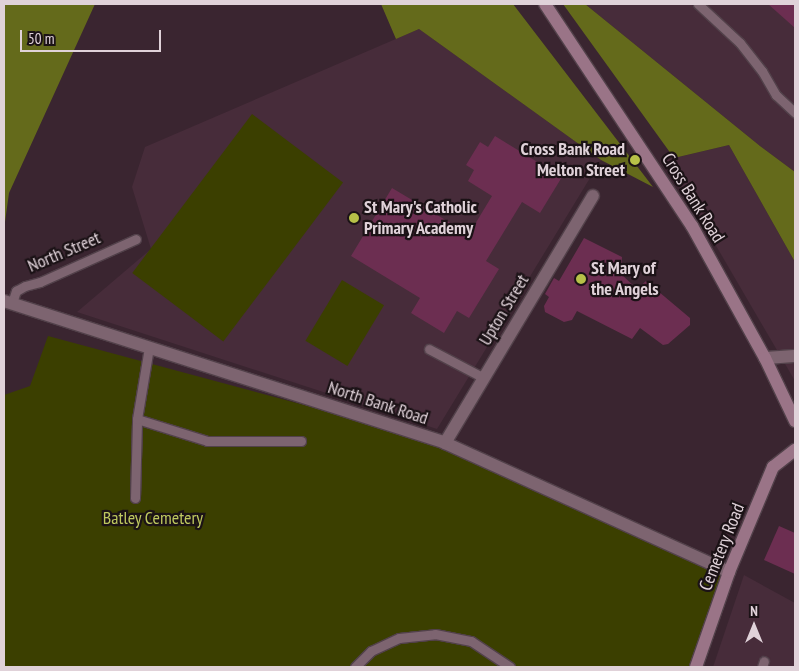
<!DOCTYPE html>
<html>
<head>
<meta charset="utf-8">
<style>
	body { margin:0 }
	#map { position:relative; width:799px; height:671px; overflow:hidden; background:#3a2530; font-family:"PT Sans Narrow",sans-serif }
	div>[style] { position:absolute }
	.built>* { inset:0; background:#472c3a }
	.green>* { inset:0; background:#3b3f00; transform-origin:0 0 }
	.forest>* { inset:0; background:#646a1b }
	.building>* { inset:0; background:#6c2e51 }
	.roads { filter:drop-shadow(1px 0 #52414a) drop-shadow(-1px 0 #52414a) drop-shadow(0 1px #52414a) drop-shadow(0 -1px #52414a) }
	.lane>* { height:9px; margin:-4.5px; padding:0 4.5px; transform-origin:4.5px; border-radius:4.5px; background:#7d6470 }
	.street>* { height:12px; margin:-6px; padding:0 6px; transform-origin:6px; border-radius:6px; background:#7d6470 }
	.secondary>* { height:12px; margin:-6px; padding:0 6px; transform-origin:6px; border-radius:6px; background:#9a7487 }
	.dots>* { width:14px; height:14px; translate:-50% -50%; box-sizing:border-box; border:2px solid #1b1216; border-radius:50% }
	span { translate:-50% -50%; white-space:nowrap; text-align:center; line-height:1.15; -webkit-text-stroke:4.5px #1b1216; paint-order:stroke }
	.poi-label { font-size:18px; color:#e0d2d9; font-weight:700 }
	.right { translate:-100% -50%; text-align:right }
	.left { translate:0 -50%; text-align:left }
	.street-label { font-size:18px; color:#e0d2d9 }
	.park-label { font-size:18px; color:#bec85f }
	.frame { position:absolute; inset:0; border:5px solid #e0d2d9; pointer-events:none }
	.north { position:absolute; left:729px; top:601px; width:50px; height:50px; -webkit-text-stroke:4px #1b1216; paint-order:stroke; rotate:0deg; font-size:14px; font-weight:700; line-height:20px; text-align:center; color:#e0d2d9 }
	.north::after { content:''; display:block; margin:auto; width:18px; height:22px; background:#e0d2d9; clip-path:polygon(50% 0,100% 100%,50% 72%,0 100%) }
	.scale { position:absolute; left:20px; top:30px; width:141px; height:22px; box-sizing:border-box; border:2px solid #e0d2d9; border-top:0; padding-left:6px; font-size:15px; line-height:18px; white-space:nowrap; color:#e0d2d9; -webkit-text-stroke:4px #1b1216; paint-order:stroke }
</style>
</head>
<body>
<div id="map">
	<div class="built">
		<div style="clip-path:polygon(585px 4px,795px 4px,795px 172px,760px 146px)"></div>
		<div style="clip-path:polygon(419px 29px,601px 160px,437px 429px,77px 312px,151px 249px,132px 187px,145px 147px)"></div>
		<div style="clip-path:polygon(729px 145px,795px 262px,795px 381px,666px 160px)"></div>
		<div style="clip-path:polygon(744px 575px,795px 603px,795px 667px,713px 667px)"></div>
	</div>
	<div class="green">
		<div style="left:252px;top:114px;width:114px;height:199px;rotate:37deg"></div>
		<div style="left:342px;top:280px;width:49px;height:71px;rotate:31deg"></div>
		<div style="clip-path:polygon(48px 336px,445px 443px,729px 572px,696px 667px,4px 667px,4px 395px,30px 386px)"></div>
	</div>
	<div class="forest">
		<div style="clip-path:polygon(4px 4px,95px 4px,9px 193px,5px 222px)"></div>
		<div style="clip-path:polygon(381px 4px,513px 4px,653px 187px,601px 160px,419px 29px,396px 39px)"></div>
		<div style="clip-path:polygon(563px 4px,585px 4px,760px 146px,795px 172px,795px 262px,729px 145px,674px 158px)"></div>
	</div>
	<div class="building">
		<div style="clip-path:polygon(768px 4px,795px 4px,795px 28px)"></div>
		<div style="clip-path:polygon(495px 136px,562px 177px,540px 213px,522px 202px,486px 261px,499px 269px,469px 318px,457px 311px,444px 333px,411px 313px,420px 298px,351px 256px,392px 188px,469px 234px,492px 196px,468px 181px,474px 170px,466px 165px,480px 142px,488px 147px)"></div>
		<div style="clip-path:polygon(584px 238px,622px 257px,621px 274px,637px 289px,646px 281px,690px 318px,690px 325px,668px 344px,663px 345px,640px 328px,632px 339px,577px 311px,572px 320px,564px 322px,545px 312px,544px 306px,549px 297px,545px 294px,554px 278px,559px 281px)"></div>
		<div style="clip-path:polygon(779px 526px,795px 533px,795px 574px,764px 560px)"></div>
	</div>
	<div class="roads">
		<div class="lane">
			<div style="left:698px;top:4px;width:57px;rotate:42.9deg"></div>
			<div style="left:740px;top:43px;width:36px;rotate:52deg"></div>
			<div style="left:762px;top:71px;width:28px;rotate:60deg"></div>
			<div style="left:776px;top:95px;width:26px;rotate:43deg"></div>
			<div style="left:12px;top:303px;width:13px;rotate:-72deg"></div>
			<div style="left:16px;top:291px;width:10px;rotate:-29deg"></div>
			<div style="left:25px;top:286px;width:16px;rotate:-15deg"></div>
			<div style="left:40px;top:282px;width:105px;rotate:-24.1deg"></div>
			<div style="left:429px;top:349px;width:62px;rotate:27.8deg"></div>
			<div style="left:137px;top:419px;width:73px;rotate:17.4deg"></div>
			<div style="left:207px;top:441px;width:94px"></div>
			<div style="left:135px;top:498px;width:79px;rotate:-88.5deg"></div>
			<div style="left:137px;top:419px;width:73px;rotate:-80.5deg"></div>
			<div style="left:355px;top:667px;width:23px;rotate:-45deg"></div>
			<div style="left:371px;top:651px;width:31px;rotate:-25deg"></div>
			<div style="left:399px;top:638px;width:36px;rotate:-6deg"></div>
			<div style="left:435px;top:634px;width:37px;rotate:11deg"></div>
			<div style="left:471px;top:641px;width:47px;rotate:33.7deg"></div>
			<div style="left:762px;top:667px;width:6px;rotate:-72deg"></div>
		</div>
		<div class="street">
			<div style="left:4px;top:301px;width:463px;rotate:17.8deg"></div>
			<div style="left:445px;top:443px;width:312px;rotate:24.4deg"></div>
			<div style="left:765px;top:358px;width:30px;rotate:-4deg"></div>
			<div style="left:445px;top:443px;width:288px;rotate:-59.1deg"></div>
		</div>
		<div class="secondary">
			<div style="left:545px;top:4px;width:266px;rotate:56.5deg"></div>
			<div style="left:692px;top:226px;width:151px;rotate:61.1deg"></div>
			<div style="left:765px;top:358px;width:70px;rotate:64.5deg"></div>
			<div style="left:696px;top:667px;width:101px;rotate:-70.8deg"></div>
			<div style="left:729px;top:572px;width:114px;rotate:-67.3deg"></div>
			<div style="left:773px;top:467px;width:28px;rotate:-38deg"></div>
		</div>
	</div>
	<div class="dots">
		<div style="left:635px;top:160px;background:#b7c148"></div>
		<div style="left:354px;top:218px;background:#b7c148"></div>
		<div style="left:581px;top:279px;background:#b7c148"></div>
	</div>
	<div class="poi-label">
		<span class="right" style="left:625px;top:160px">Cross Bank Road<br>Melton Street</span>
		<span class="left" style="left:364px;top:218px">St Mary's Catholic<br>Primary Academy</span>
		<span class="left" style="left:591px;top:279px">St Mary of<br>the Angels</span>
	</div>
	<div class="street-label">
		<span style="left:693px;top:198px;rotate:58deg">Cross Bank Road</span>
		<span style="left:64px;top:252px;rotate:-23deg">North Street</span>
		<span style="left:504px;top:310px;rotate:-59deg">Upton Street</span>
		<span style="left:378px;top:403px;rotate:18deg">North Bank Road</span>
		<span style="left:722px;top:547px;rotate:-68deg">Cemetery Road</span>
	</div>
	<div class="park-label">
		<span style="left:153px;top:518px">Batley Cemetery</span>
	</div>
	<div class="frame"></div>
	<div class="north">N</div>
	<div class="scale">50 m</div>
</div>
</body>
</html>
